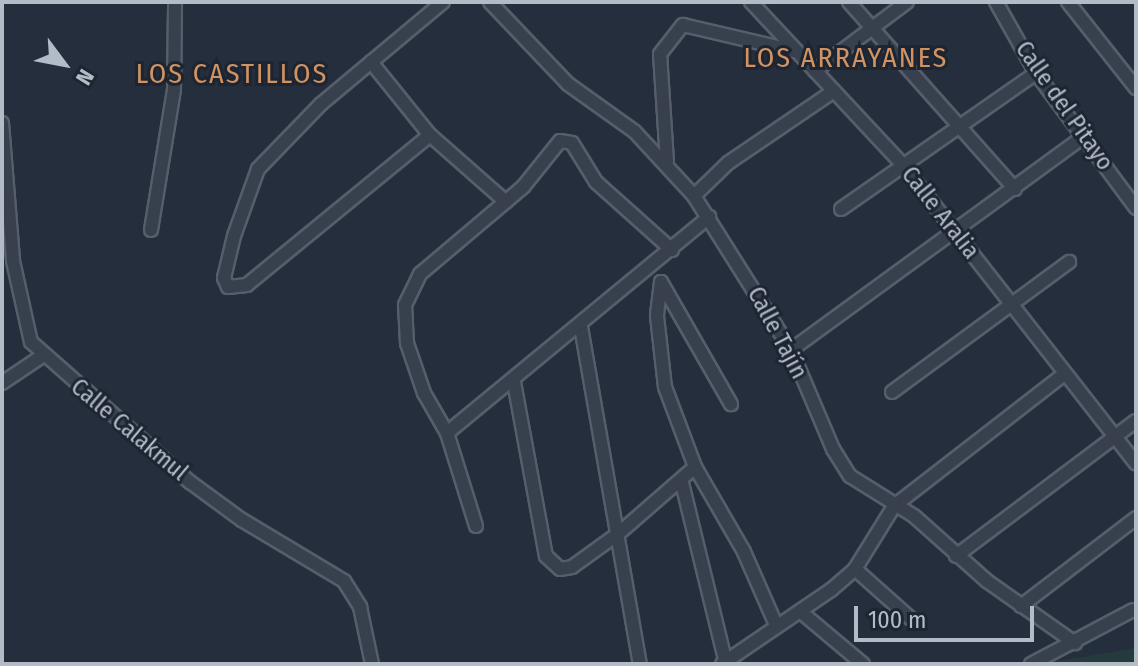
<!DOCTYPE html>
<html>
<head>
<meta charset="utf-8">
<style>
	body { margin:0 }
	#map { position:relative; width:1138px; height:666px; overflow:hidden; background:#242e3c; font-family:"Fira Sans Condensed",sans-serif }
	div>[style] { position:absolute }
	.green>* { inset:0; background:#253a3d }
	.roads { filter:drop-shadow(2px 0 #555e6a) drop-shadow(-2px 0 #555e6a) drop-shadow(0 2px #555e6a) drop-shadow(0 -2px #555e6a) }
	.street>* { height:12px; margin:-6px; padding:0 6px; transform-origin:6px; border-radius:6px; background:#37404c }
	span { translate:-50% -50%; white-space:nowrap; text-align:center; line-height:1.15; -webkit-text-stroke:6px #1c2531; paint-order:stroke }
	.street-label { font-size:24px; color:#b3bbc7 }
	.quarter-label { font-size:28px; color:#d29363; letter-spacing:2px }
	.frame { position:absolute; inset:0; border:4px solid #b3bbc7; pointer-events:none }
	.north { position:absolute; left:24px; top:24px; width:80px; height:80px; -webkit-text-stroke:6px #1c2531; paint-order:stroke; rotate:122deg; font-size:22px; font-weight:700; line-height:32px; text-align:center; color:#b3bbc7 }
	.north::after { content:''; display:block; margin:auto; width:28px; height:36px; background:#b3bbc7; clip-path:polygon(50% 0,100% 100%,50% 72%,0 100%) }
	.scale { position:absolute; left:854px; top:606px; width:180px; height:36px; box-sizing:border-box; border:4px solid #b3bbc7; border-top:0; padding-left:10px; font-size:24px; line-height:28px; white-space:nowrap; color:#b3bbc7; -webkit-text-stroke:6px #1c2531; paint-order:stroke }
</style>
</head>
<body>
<div id="map">
	<div class="green">
		<div style="clip-path:polygon(1136px 648px,1136px 664px,1039px 664px)"></div>
	</div>
	<div class="roads">
		<div class="street">
			<div style="left:490px;top:2px;width:113px;rotate:46.4deg"></div>
			<div style="left:568px;top:84px;width:82px;rotate:35.6deg"></div>
			<div style="left:635px;top:132px;width:87px;rotate:47.3deg"></div>
			<div style="left:694px;top:196px;width:182px;rotate:57.8deg"></div>
			<div style="left:791px;top:350px;width:108px;rotate:67deg"></div>
			<div style="left:833px;top:449px;width:32px;rotate:58deg"></div>
			<div style="left:850px;top:476px;width:75px;rotate:32deg"></div>
			<div style="left:914px;top:516px;width:98px;rotate:41.7deg"></div>
			<div style="left:987px;top:581px;width:108px;rotate:35.2deg"></div>
			<div style="left:751px;top:2px;width:221px;rotate:47deg"></div>
			<div style="left:902px;top:164px;width:380px;rotate:52deg"></div>
			<div style="left:849px;top:2px;width:250px;rotate:48.4deg"></div>
			<div style="left:996px;top:2px;width:81px;rotate:60.6deg"></div>
			<div style="left:1036px;top:73px;width:168px;rotate:53.5deg"></div>
			<div style="left:1068px;top:2px;width:110px;rotate:51.7deg"></div>
			<div style="left:371px;top:62px;width:94px;rotate:51.1deg"></div>
			<div style="left:430px;top:135px;width:101px;rotate:41.4deg"></div>
			<div style="left:815px;top:71px;width:115px;rotate:-36.9deg"></div>
			<div style="left:2px;top:123px;width:138px;rotate:85.4deg"></div>
			<div style="left:13px;top:261px;width:83px;rotate:77.5deg"></div>
			<div style="left:31px;top:342px;width:212px;rotate:41.4deg"></div>
			<div style="left:190px;top:482px;width:64px;rotate:36.2deg"></div>
			<div style="left:242px;top:520px;width:119px;rotate:30.9deg"></div>
			<div style="left:344px;top:581px;width:31px;rotate:58deg"></div>
			<div style="left:360px;top:607px;width:58px;rotate:78.1deg"></div>
			<div style="left:430px;top:135px;width:237px;rotate:140.7deg"></div>
			<div style="left:247px;top:285px;width:19px;rotate:174deg"></div>
			<div style="left:228px;top:287px;width:10px;rotate:-114deg"></div>
			<div style="left:224px;top:278px;width:43px;rotate:-76.6deg"></div>
			<div style="left:234px;top:236px;width:71px;rotate:-70.3deg"></div>
			<div style="left:258px;top:169px;width:91px;rotate:-45.9deg"></div>
			<div style="left:321px;top:104px;width:159px;rotate:-39.9deg"></div>
			<div style="left:667px;top:162px;width:108px;rotate:-93.7deg"></div>
			<div style="left:660px;top:54px;width:37px;rotate:-52deg"></div>
			<div style="left:683px;top:25px;width:115px;rotate:13.1deg"></div>
			<div style="left:694px;top:196px;width:47px;rotate:-44.1deg"></div>
			<div style="left:728px;top:163px;width:128px;rotate:-34.2deg"></div>
			<div style="left:841px;top:209px;width:238px;rotate:-34.9deg"></div>
			<div style="left:151px;top:230px;width:142px;rotate:-80.7deg"></div>
			<div style="left:174px;top:90px;width:88px;rotate:-89.3deg"></div>
			<div style="left:661px;top:282px;width:34px;rotate:97deg"></div>
			<div style="left:657px;top:316px;width:71px;rotate:83.6deg"></div>
			<div style="left:665px;top:387px;width:85px;rotate:69.4deg"></div>
			<div style="left:695px;top:467px;width:98px;rotate:60deg"></div>
			<div style="left:744px;top:552px;width:80px;rotate:66.3deg"></div>
			<div style="left:661px;top:282px;width:141px;rotate:60.2deg"></div>
			<div style="left:581px;top:327px;width:342px;rotate:80.1deg"></div>
			<div style="left:791px;top:350px;width:363px;rotate:-36.1deg"></div>
			<div style="left:514px;top:382px;width:177px;rotate:79.6deg"></div>
			<div style="left:546px;top:556px;width:19px;rotate:43deg"></div>
			<div style="left:560px;top:569px;width:12px;rotate:-9deg"></div>
			<div style="left:572px;top:567px;width:57px;rotate:-35.7deg"></div>
			<div style="left:618px;top:534px;width:102px;rotate:-41deg"></div>
			<div style="left:2px;top:383px;width:48px;rotate:-34deg"></div>
			<div style="left:892px;top:392px;width:220px;rotate:-36.3deg"></div>
			<div style="left:447px;top:433px;width:340px;rotate:-39.5deg"></div>
			<div style="left:682px;top:483px;width:182px;rotate:76.3deg"></div>
			<div style="left:725px;top:660px;width:7px;rotate:34deg"></div>
			<div style="left:476px;top:526px;width:97px;rotate:-107.3deg"></div>
			<div style="left:447px;top:433px;width:46px;rotate:-119.9deg"></div>
			<div style="left:424px;top:393px;width:53px;rotate:-108.8deg"></div>
			<div style="left:407px;top:343px;width:38px;rotate:-93deg"></div>
			<div style="left:405px;top:305px;width:34px;rotate:-64deg"></div>
			<div style="left:420px;top:274px;width:135px;rotate:-40.2deg"></div>
			<div style="left:523px;top:187px;width:59px;rotate:-51.2deg"></div>
			<div style="left:560px;top:141px;width:12px;rotate:9deg"></div>
			<div style="left:572px;top:143px;width:46px;rotate:58.4deg"></div>
			<div style="left:596px;top:182px;width:102px;rotate:41.8deg"></div>
			<div style="left:956px;top:556px;width:225px;rotate:-36.9deg"></div>
			<div style="left:855px;top:569px;width:74px;rotate:41.7deg"></div>
			<div style="left:1021px;top:606px;width:145px;rotate:-37.4deg"></div>
			<div style="left:801px;top:612px;width:81px;rotate:40deg"></div>
			<div style="left:722px;top:664px;width:132px;rotate:-34.2deg"></div>
			<div style="left:831px;top:590px;width:32px;rotate:-41deg"></div>
			<div style="left:855px;top:569px;width:74px;rotate:-58.2deg"></div>
			<div style="left:894px;top:506px;width:214px;rotate:-37.8deg"></div>
			<div style="left:1031px;top:664px;width:115px;rotate:-27.9deg"></div>
		</div>
	</div>
	<div class="street-label">
		<span style="left:1064px;top:106px;rotate:55deg">Calle del Pitayo</span>
		<span style="left:940px;top:213px;rotate:52deg">Calle Aralia</span>
		<span style="left:777px;top:333px;rotate:62deg">Calle Tajín</span>
		<span style="left:129px;top:430px;rotate:40deg">Calle Calakmul</span>
	</div>
	<div class="quarter-label">
		<span style="left:846px;top:58px">LOS ARRAYANES</span>
		<span style="left:232px;top:74px">LOS CASTILLOS</span>
	</div>
	<div class="frame"></div>
	<div class="north">N</div>
	<div class="scale">100 m</div>
</div>
</body>
</html>
